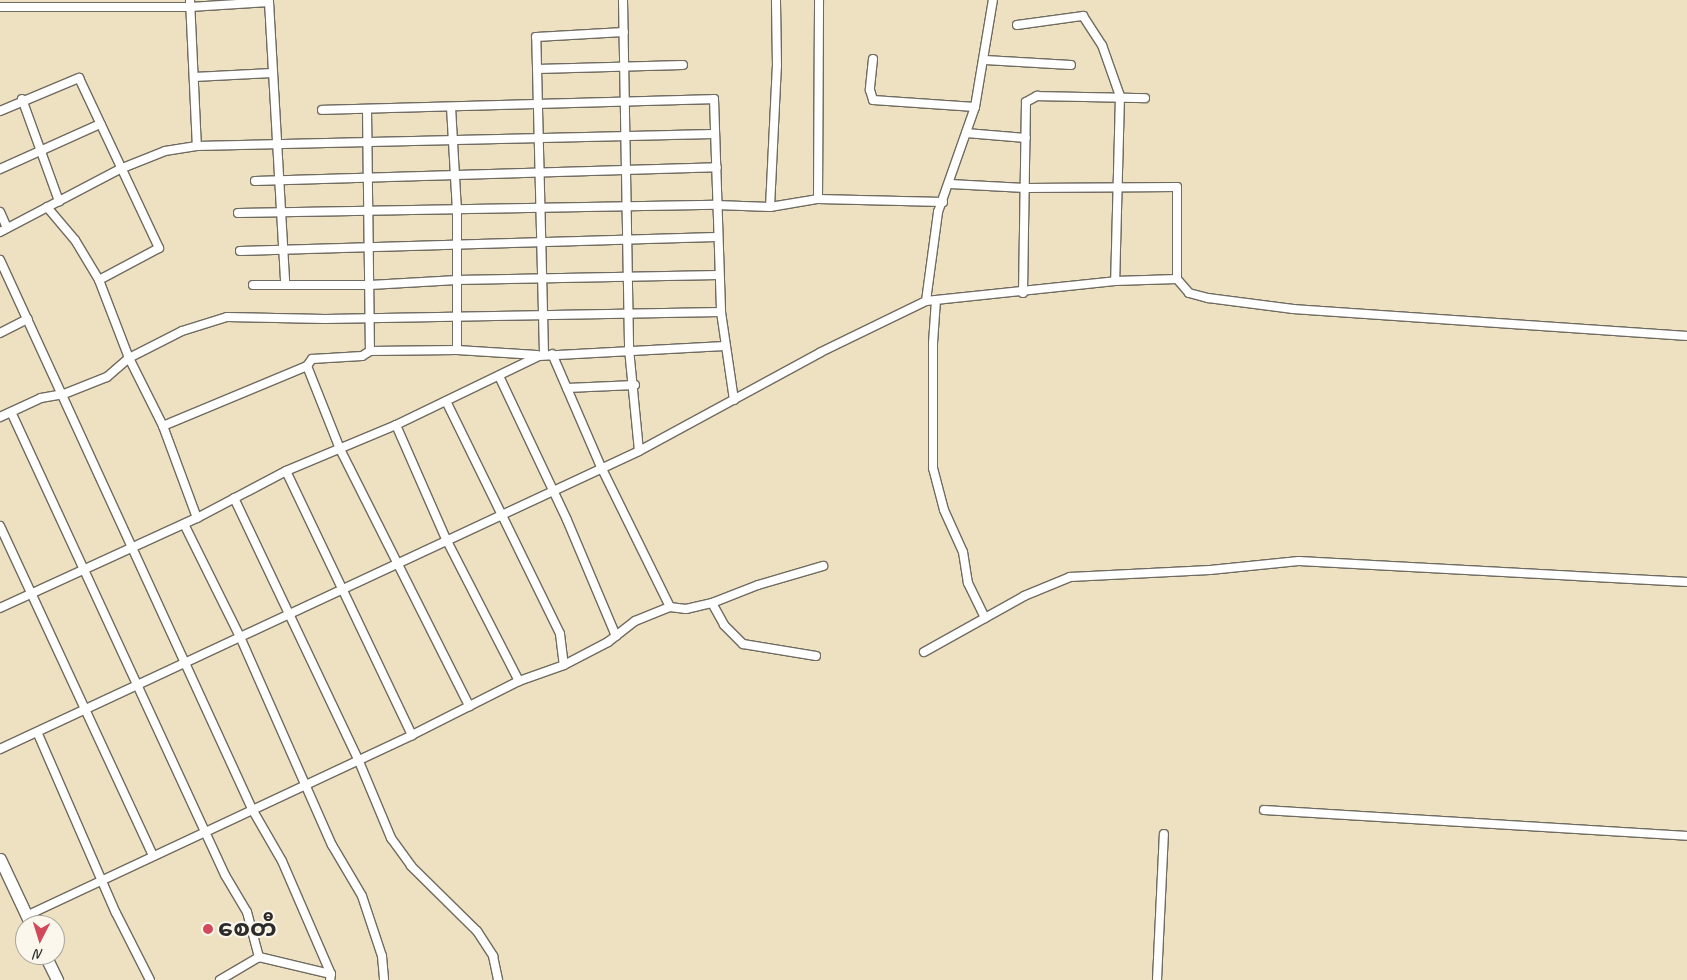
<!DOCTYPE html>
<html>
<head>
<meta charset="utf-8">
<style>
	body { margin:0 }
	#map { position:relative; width:1687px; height:980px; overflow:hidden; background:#eee1c1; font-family:Caveat,"Noto Sans Myanmar",sans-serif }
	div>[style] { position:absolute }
	.roads { filter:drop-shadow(1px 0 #6f6b60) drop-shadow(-1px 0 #6f6b60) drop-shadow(0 1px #6f6b60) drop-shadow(0 -1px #6f6b60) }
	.street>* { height:8px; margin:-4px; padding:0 4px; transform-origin:4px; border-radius:4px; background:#fff }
	.secondary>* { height:11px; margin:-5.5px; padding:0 5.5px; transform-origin:5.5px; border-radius:5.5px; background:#fff }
	.dots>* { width:14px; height:14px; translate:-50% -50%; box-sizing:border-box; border:2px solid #fbf7ec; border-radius:50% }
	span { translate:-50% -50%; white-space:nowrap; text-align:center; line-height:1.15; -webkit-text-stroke:4px #fbf7ec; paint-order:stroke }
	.poi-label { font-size:24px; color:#2b2b2b; font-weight:700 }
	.left { translate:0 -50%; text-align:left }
	.north { position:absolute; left:15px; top:915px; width:50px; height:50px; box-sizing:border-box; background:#fbf7ec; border:1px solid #a8a59f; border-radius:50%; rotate:185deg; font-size:14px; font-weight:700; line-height:20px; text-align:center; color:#2b2b2b }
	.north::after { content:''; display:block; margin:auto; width:18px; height:22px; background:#d1495b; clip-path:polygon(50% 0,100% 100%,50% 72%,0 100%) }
</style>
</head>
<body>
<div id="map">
	<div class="roads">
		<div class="street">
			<div style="left:190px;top:0;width:146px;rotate:87.3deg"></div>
			<div style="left:623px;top:0;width:349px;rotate:89deg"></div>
			<div style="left:629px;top:349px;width:102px;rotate:84.4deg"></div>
			<div style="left:0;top:7px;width:190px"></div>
			<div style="left:190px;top:7px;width:79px;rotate:-3.6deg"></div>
			<div style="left:269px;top:2px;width:281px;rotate:86.7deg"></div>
			<div style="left:1017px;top:25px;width:67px;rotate:-7.8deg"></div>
			<div style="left:1083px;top:16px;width:35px;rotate:57deg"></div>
			<div style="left:1102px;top:45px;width:54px;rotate:70.6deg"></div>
			<div style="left:1120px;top:96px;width:185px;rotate:91.5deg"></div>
			<div style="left:873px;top:59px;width:31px;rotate:96deg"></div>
			<div style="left:870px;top:90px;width:10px;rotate:73deg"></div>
			<div style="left:873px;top:100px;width:102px;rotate:3.9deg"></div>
			<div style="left:985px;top:60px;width:86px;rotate:3.3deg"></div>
			<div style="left:537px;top:69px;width:146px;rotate:-1.6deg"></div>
			<div style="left:194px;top:77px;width:78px;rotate:-2.9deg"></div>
			<div style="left:22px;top:99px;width:109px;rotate:70.1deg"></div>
			<div style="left:451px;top:107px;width:103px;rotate:86.7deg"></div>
			<div style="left:457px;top:210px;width:140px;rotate:90deg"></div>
			<div style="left:367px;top:109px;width:242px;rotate:89.3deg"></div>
			<div style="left:370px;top:351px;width:9px;rotate:148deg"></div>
			<div style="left:362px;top:356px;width:50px;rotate:176.6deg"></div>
			<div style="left:312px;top:359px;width:9px;rotate:126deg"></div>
			<div style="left:307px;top:366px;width:89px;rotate:68.3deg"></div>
			<div style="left:340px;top:449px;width:288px;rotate:63.3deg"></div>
			<div style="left:322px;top:110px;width:392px;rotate:-1.6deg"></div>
			<div style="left:714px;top:99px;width:213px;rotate:88.1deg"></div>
			<div style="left:721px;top:312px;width:89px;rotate:81.6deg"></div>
			<div style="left:0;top:111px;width:86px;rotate:-22.7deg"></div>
			<div style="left:79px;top:78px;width:188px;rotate:64.8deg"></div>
			<div style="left:159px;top:248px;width:68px;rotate:151.9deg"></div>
			<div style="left:966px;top:133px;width:60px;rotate:4.8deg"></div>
			<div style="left:0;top:169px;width:110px;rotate:-24.2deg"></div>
			<div style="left:255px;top:181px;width:462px;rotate:-1.7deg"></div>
			<div style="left:818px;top:199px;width:199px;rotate:-89.7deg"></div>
			<div style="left:47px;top:207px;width:43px;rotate:49.7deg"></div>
			<div style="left:75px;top:240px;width:47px;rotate:59deg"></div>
			<div style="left:99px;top:280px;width:84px;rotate:69deg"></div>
			<div style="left:129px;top:358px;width:76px;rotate:63.4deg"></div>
			<div style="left:163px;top:426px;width:98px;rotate:69.7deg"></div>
			<div style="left:770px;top:207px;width:141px;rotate:-87.2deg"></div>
			<div style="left:777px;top:66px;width:66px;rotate:-90.9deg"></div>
			<div style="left:0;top:212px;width:17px;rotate:66deg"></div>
			<div style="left:238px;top:213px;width:478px;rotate:-1deg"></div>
			<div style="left:716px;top:205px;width:54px;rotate:2.1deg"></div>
			<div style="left:770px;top:207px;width:49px;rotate:-9.5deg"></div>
			<div style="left:818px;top:199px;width:125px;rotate:1.4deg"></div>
			<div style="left:0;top:232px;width:136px;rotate:-27.7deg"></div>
			<div style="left:120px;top:169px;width:48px;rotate:-21.8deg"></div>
			<div style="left:165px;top:151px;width:32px;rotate:-9deg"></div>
			<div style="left:197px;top:146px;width:517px;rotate:-1.33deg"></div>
			<div style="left:240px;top:251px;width:476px;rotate:-1.7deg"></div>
			<div style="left:0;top:260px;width:604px;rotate:65.34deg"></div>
			<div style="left:252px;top:809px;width:60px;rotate:60deg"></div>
			<div style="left:282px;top:861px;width:123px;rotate:66.6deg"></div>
			<div style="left:331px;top:974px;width:6px;rotate:99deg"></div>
			<div style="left:1177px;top:279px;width:18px;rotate:49deg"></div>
			<div style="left:1189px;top:293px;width:20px;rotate:15deg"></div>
			<div style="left:1208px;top:298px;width:86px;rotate:7.4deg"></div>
			<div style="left:1293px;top:309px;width:395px;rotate:3.9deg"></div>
			<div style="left:253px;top:285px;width:117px"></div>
			<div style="left:370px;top:285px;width:87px;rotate:-3.3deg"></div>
			<div style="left:457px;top:280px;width:262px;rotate:-1.1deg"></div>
			<div style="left:1023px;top:293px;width:191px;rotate:-89.1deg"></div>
			<div style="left:1026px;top:102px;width:13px;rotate:-29deg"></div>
			<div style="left:1037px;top:96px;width:108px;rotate:1.1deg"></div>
			<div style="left:936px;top:300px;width:43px;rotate:94deg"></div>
			<div style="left:933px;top:343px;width:125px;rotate:90deg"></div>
			<div style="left:933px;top:468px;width:43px;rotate:75.3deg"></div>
			<div style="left:944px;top:510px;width:46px;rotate:65.7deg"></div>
			<div style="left:963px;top:552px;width:31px;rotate:81deg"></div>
			<div style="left:968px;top:583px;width:39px;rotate:64deg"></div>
			<div style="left:926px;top:301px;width:90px;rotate:-82.3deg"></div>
			<div style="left:938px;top:212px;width:111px;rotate:-70.6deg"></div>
			<div style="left:975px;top:107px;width:109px;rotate:-80.5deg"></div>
			<div style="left:0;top:333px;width:31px;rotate:-27deg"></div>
			<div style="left:370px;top:351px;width:87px;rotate:-0.7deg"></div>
			<div style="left:457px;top:350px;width:80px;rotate:3.6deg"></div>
			<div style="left:544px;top:354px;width:317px;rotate:-91.4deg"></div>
			<div style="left:536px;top:37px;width:88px;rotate:-3.3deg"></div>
			<div style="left:499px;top:376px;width:159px;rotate:64.7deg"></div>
			<div style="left:567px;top:520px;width:126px;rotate:67.1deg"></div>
			<div style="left:567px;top:388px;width:68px;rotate:-2.5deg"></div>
			<div style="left:446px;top:401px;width:259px;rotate:63.9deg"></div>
			<div style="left:560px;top:634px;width:31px;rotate:83deg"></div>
			<div style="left:12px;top:414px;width:508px;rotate:65.2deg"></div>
			<div style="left:225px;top:875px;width:43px;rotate:59.3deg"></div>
			<div style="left:247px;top:912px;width:47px;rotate:75.1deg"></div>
			<div style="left:0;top:417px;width:45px;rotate:-24.9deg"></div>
			<div style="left:41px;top:398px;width:23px;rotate:-10deg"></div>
			<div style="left:64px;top:394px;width:46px;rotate:-21.6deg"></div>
			<div style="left:107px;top:377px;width:29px;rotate:-41deg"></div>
			<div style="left:129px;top:358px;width:59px;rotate:-27deg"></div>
			<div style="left:182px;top:331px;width:47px;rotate:-17.3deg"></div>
			<div style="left:227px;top:317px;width:98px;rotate:1.2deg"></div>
			<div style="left:325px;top:319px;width:396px;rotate:-1deg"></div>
			<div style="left:396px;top:425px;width:124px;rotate:66.3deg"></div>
			<div style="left:446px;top:539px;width:160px;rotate:62.8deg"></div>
			<div style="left:163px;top:426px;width:156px;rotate:-22.6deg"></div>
			<div style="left:286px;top:471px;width:293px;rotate:64.5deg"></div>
			<div style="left:234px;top:498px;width:289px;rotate:64.6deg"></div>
			<div style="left:358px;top:759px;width:86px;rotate:67.3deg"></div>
			<div style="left:391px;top:838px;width:34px;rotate:54deg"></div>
			<div style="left:411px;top:866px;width:93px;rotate:44.6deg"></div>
			<div style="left:477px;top:931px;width:30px;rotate:57deg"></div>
			<div style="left:493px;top:956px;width:25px;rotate:78deg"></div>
			<div style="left:184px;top:524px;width:128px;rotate:63.6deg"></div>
			<div style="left:241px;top:639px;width:225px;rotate:66.2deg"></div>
			<div style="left:332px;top:845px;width:59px;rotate:59.5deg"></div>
			<div style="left:362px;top:896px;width:63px;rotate:71.6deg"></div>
			<div style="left:382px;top:956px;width:24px;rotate:85deg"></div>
			<div style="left:0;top:526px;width:363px;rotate:65.1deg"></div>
			<div style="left:712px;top:603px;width:25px;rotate:61deg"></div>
			<div style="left:724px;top:625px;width:27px;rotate:45deg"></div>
			<div style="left:743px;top:644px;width:74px;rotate:9.3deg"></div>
			<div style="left:670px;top:607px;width:16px;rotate:7deg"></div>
			<div style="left:686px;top:609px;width:27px;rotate:-13deg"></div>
			<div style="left:712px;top:603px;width:49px;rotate:-21.4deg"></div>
			<div style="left:758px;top:585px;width:68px;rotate:-16.3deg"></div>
			<div style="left:0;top:608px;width:217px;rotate:-24.6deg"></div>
			<div style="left:197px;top:518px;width:101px;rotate:-27.8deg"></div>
			<div style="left:286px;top:471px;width:119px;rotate:-22.7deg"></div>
			<div style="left:396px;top:425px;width:159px;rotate:-25.8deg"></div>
			<div style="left:539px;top:356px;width:186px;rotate:-3.1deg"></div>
			<div style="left:924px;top:652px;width:115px;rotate:-29.2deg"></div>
			<div style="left:1024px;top:596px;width:50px;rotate:-22.4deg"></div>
			<div style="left:1070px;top:577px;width:140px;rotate:-2.9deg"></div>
			<div style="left:1210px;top:570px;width:89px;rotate:-5.8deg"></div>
			<div style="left:1299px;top:561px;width:389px;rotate:3.1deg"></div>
			<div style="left:38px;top:734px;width:195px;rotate:66.5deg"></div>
			<div style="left:116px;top:913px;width:75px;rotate:63.1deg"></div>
			<div style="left:0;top:749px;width:705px;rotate:-25deg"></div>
			<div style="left:639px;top:451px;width:207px;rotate:-28.5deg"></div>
			<div style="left:821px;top:352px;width:117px;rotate:-25.9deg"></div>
			<div style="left:926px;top:301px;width:190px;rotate:-6deg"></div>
			<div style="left:1115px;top:281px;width:62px;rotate:-1.8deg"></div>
			<div style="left:1177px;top:279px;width:92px;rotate:-90deg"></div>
			<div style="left:1177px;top:187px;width:152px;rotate:179.6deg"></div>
			<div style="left:1025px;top:188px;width:75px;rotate:-176.9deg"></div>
			<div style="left:1264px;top:810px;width:424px;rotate:3.5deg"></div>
			<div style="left:26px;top:916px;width:426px;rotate:-25.1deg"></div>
			<div style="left:412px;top:735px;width:120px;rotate:-26.8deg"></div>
			<div style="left:519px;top:681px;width:48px;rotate:-19.6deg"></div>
			<div style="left:564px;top:665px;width:50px;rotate:-27.6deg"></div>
			<div style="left:608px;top:642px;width:34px;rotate:-38deg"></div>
			<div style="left:635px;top:621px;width:38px;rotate:-22deg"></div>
			<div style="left:670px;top:607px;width:156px;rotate:-116.2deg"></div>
			<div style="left:601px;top:467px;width:123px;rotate:-113.4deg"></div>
			<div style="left:220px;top:980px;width:45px;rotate:-30.5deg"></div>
			<div style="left:259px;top:957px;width:74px;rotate:13.3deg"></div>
			<div style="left:1157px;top:980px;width:146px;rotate:-87.3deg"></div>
		</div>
		<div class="secondary">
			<div style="left:0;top:859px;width:73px;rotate:64.8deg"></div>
			<div style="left:45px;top:955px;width:28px;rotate:64deg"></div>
		</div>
	</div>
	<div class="dots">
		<div style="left:208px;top:929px;background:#d1495b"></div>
	</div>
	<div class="poi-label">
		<span class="left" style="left:218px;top:929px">စေတီ</span>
	</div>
	<div class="north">N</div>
</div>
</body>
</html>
